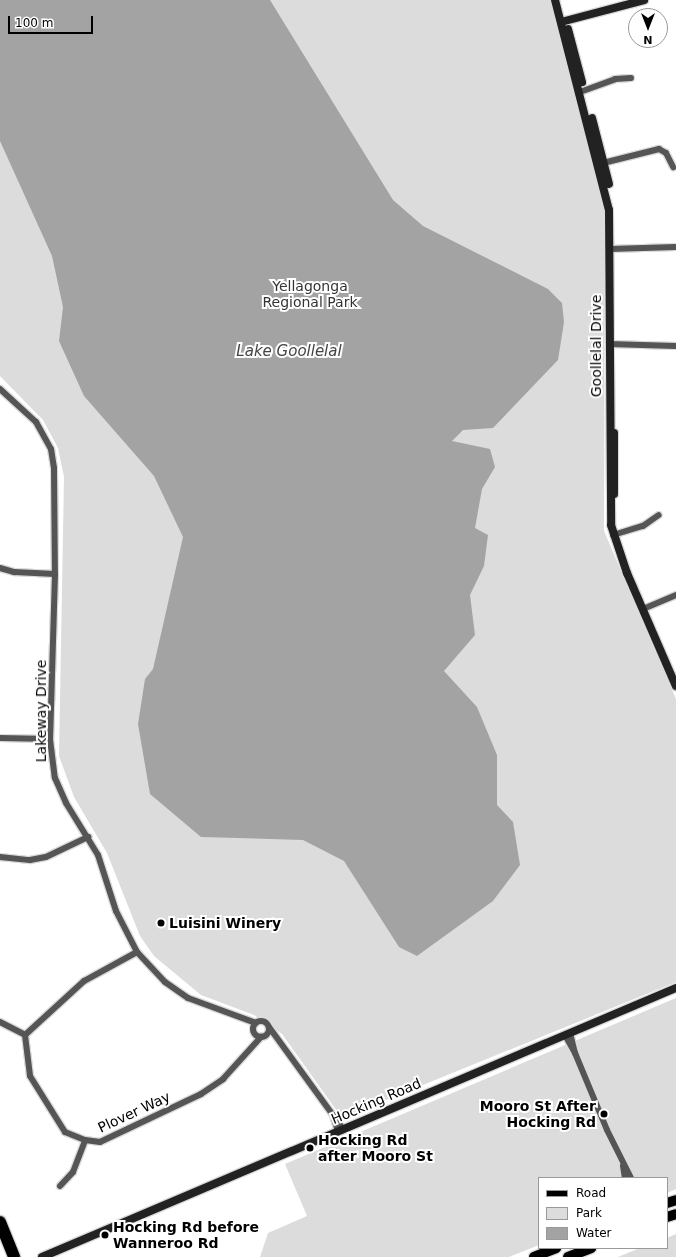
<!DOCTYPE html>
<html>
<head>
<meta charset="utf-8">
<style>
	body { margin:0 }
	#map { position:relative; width:676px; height:1257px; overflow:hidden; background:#fff; font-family:"DejaVu Sans",sans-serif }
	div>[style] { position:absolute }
	.green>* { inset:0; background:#dcdcdc }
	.water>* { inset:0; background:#a3a3a3 }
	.roads { filter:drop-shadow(1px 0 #dbdbdb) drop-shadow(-1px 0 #dbdbdb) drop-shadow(0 1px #dbdbdb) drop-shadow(0 -1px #dbdbdb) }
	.street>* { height:6px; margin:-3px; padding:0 3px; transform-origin:3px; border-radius:3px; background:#555 }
	.street>.ring { margin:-3px; padding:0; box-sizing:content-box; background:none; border:6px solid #555; border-radius:50% }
	.secondary>* { height:8px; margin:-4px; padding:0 4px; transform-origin:4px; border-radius:4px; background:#222 }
	.primary>* { height:10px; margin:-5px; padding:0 5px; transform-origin:5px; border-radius:5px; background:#000 }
	.highway>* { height:12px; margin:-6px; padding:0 6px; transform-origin:6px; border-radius:6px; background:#000 }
	.dots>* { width:11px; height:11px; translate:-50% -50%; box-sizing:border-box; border:2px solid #fff; border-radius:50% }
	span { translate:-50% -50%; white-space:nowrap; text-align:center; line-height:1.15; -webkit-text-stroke:4px #fff; paint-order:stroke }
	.park-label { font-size:14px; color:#333 }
	.street-label { font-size:14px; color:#000 }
	.poi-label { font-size:14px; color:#000; font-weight:700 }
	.left { translate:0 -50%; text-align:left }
	.right { translate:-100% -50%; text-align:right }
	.water-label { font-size:15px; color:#444; font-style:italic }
	.legend { position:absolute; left:538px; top:1177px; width:130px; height:72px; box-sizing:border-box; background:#fff; border:1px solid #999; margin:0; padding:5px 7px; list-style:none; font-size:12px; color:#000 }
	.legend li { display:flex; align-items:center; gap:8px; height:20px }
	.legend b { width:20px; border:1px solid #999 }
	.north { position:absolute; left:628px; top:8px; width:40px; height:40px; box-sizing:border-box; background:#fff; border:1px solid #999; border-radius:50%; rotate:180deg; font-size:11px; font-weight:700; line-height:16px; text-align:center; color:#000 }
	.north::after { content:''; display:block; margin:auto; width:14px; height:18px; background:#000; clip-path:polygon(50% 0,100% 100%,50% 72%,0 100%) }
	.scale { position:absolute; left:8px; top:16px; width:85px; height:18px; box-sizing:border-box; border:2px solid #000; border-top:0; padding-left:5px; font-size:12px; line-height:14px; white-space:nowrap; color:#000; -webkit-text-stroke:3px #fff; paint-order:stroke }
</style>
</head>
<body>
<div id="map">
	<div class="green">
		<div style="clip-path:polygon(0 0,553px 0,605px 211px,604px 531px,676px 699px,676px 982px,342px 1118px,282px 1034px,254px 1015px,201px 995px,154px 956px,140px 936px,107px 853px,74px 797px,59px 756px,64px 477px,58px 448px,43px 420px,0 376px)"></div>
		<div style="clip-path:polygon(676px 998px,676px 1189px,667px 1193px,667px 1178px,539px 1178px,539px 1245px,509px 1257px,260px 1257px,268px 1233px,307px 1216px,285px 1164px)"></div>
		<div style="clip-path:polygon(676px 1234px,676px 1257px,618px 1257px,640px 1248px,667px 1248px,667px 1238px)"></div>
	</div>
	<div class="water">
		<div style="clip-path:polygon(0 0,270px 0,393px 200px,423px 226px,548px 289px,562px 303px,564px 322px,558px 360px,493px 428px,463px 430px,452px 441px,490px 449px,495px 467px,482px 489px,475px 528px,488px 535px,484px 566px,470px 595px,475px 635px,444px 671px,477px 707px,497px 755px,497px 805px,513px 822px,520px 865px,493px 901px,417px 956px,399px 947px,344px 861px,303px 840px,201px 837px,150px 794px,138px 724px,145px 679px,153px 669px,183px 537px,154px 476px,84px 396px,59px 341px,63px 307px,52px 256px,0 141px)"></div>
	</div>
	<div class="roads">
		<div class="street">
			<div style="left:580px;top:92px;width:37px;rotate:-20deg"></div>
			<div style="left:615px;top:79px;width:16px;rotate:-4deg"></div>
			<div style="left:599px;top:164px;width:62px;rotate:-14deg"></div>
			<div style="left:659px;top:149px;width:8px;rotate:30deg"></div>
			<div style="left:666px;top:153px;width:16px;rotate:63deg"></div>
			<div style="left:610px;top:249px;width:66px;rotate:-1.7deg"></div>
			<div style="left:609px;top:344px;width:67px;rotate:1.7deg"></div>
			<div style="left:0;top:389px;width:49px;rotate:42.5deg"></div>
			<div style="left:36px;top:422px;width:31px;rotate:61deg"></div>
			<div style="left:51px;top:449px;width:19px;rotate:81deg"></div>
			<div style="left:54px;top:468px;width:106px;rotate:89.5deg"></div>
			<div style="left:55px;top:574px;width:165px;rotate:91.7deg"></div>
			<div style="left:50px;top:739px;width:39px;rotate:83deg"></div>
			<div style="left:55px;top:778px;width:27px;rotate:66deg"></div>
			<div style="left:66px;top:803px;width:61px;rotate:58.4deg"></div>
			<div style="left:98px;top:855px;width:59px;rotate:72.2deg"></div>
			<div style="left:116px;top:911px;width:46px;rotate:62.9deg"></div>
			<div style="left:137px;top:952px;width:41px;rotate:47deg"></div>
			<div style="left:165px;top:982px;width:28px;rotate:35deg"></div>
			<div style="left:188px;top:998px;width:72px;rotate:20.2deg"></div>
			<div style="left:613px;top:535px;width:31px;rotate:-17deg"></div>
			<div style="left:643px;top:526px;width:19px;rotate:-35deg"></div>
			<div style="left:0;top:568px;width:15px;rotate:16deg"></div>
			<div style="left:14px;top:572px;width:41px;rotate:2.8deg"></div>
			<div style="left:643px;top:609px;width:36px;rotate:-23deg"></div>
			<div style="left:0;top:738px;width:50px;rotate:1.1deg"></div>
			<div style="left:0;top:857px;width:30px;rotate:6deg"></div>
			<div style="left:30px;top:860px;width:16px;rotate:-11deg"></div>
			<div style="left:46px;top:857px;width:47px;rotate:-25.5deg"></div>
			<div style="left:137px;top:952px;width:60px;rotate:151.3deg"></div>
			<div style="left:84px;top:981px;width:80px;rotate:137.5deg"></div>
			<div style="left:25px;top:1035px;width:41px;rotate:83deg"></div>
			<div style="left:30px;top:1076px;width:66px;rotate:58deg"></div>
			<div style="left:65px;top:1132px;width:22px;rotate:22deg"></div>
			<div style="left:85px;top:1140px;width:15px;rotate:8deg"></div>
			<div style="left:100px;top:1142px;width:112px;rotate:-25.4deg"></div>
			<div style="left:201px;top:1094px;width:27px;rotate:-34deg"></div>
			<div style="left:223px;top:1079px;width:57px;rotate:-47.9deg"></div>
			<div class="ring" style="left:253px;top:1021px;width:10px;height:10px"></div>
			<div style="left:0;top:1022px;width:28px;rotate:27deg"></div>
			<div style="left:269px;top:1027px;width:126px;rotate:54deg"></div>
			<div style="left:570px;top:1033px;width:21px;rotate:76deg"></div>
			<div style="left:575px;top:1053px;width:83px;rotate:67.4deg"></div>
			<div style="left:607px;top:1130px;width:54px;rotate:63.4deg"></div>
			<div style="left:565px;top:1035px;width:21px;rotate:61deg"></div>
			<div style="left:333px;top:1115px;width:17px;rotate:73deg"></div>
			<div style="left:623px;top:1166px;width:12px;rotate:81deg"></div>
			<div style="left:60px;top:1186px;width:19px;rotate:-47deg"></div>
			<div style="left:73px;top:1172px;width:34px;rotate:-69deg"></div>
		</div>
		<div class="secondary">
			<div style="left:555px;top:0;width:217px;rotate:75.6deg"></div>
			<div style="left:609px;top:210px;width:315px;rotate:89.6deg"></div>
			<div style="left:611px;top:525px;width:51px;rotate:71.6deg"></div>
			<div style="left:627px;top:573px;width:123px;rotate:66.6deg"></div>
			<div style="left:561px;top:22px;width:86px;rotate:-14.8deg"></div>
			<div style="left:568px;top:29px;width:55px;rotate:75.2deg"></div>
			<div style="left:592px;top:118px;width:68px;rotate:75.6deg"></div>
			<div style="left:614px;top:433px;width:61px;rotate:90deg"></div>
			<div style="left:42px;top:1257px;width:689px;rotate:-22.99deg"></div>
		</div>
		<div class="primary">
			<div style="left:667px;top:1203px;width:9px;rotate:-18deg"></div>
			<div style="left:667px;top:1217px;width:9px;rotate:-18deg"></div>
			<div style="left:534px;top:1257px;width:24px;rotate:-22deg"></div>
			<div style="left:568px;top:1257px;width:25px;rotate:-21deg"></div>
		</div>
		<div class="highway">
			<div style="left:0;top:1222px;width:38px;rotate:68deg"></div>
		</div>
	</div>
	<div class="dots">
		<div style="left:161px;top:923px;background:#000"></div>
		<div style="left:604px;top:1114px;background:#000"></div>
		<div style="left:310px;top:1148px;background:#000"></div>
		<div style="left:105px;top:1235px;background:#000"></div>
	</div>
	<div class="park-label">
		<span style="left:310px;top:294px">Yellagonga<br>Regional Park</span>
	</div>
	<div class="street-label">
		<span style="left:596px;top:346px;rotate:-90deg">Goollelal Drive</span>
		<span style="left:41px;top:711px;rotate:-90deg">Lakeway Drive</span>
		<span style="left:376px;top:1101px;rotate:-23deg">Hocking Road</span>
		<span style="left:134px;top:1112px;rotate:-25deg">Plover Way</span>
	</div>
	<div class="poi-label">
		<span class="left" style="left:169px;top:923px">Luisini Winery</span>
		<span class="right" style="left:596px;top:1114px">Mooro St After<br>Hocking Rd</span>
		<span class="left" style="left:318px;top:1148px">Hocking Rd<br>after Mooro St</span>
		<span class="left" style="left:113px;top:1235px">Hocking Rd before<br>Wanneroo Rd</span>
	</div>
	<div class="water-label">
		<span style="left:289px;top:352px">Lake Goollelal</span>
	</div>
	<ul class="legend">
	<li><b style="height:5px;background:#000"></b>Road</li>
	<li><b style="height:11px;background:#dcdcdc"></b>Park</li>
	<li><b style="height:11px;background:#a3a3a3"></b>Water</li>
	</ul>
	<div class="north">N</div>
	<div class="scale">100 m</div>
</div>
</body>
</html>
